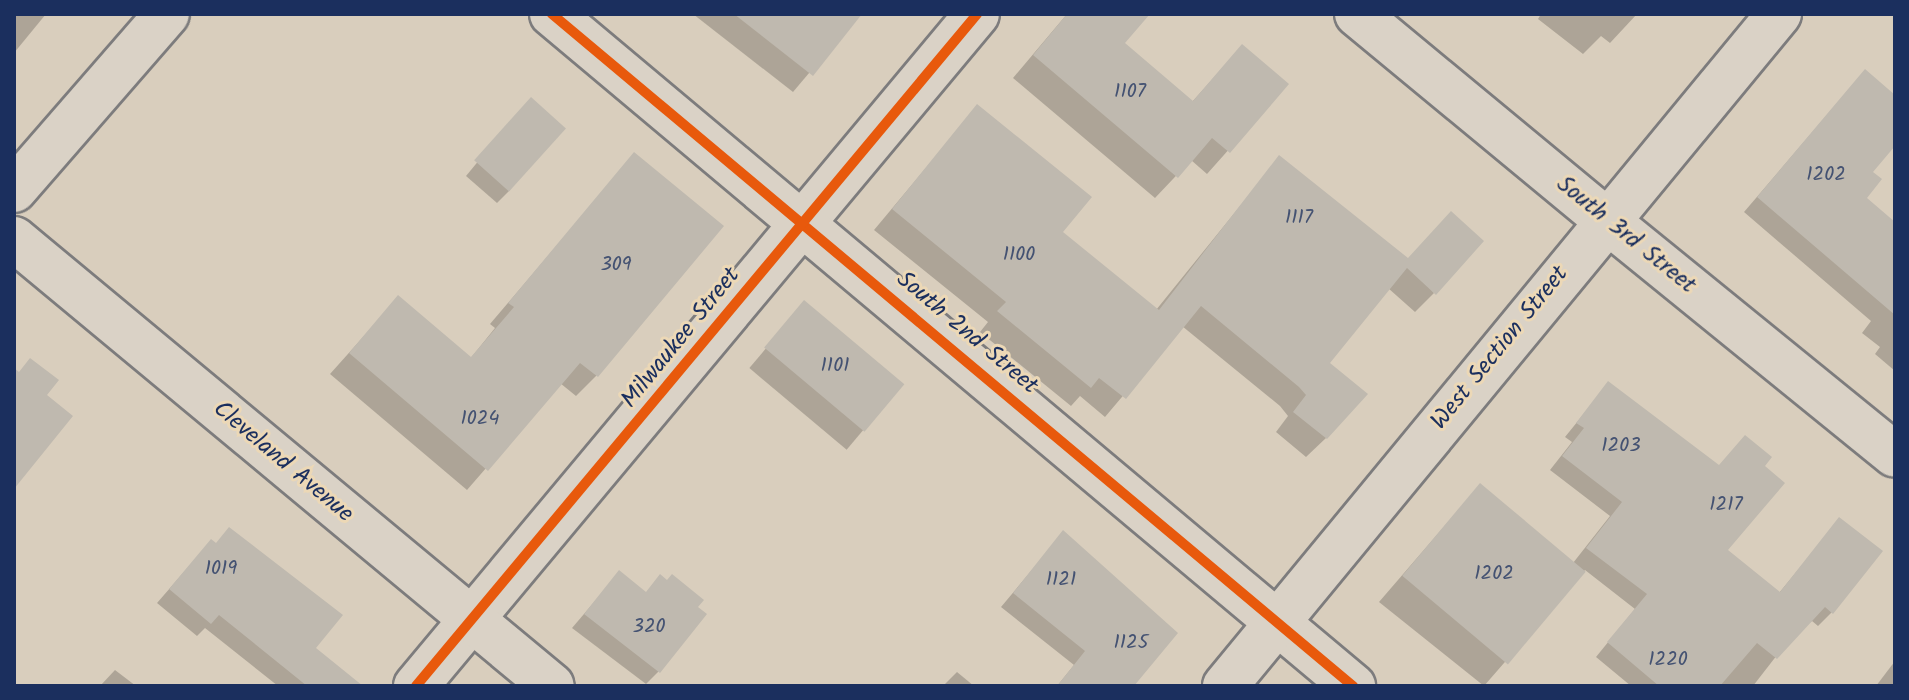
<!DOCTYPE html>
<html>
<head>
<meta charset="utf-8">
<style>
	body { margin:0 }
	#map { position:relative; width:1909px; height:700px; overflow:hidden; background:#d9cebd; font-family:Kalam,sans-serif }
	div>[style] { position:absolute }
	.shadow>* { inset:0; background:#0003; transform-origin:0 0 }
	.building>* { inset:0; background:#bfb9af; transform-origin:0 0 }
	.roads { filter:drop-shadow(2px 0 #7d7c7d) drop-shadow(-2px 0 #7d7c7d) drop-shadow(0 2px #7d7c7d) drop-shadow(0 -2px #7d7c7d) }
	.street>* { height:44px; margin:-22px; padding:0 22px; transform-origin:22px; border-radius:22px; background:#dad2c6 }
	.secondary>* { height:44px; margin:-22px; padding:0 22px; transform-origin:22px; border-radius:22px; background:#dad2c6 }
	.cycleway>* { height:10px; margin:-5px; padding:0 5px; transform-origin:5px; border-radius:5px; background:#e8590c }
	span { translate:-50% -50%; white-space:nowrap; text-align:center; line-height:1.15; -webkit-text-stroke:6px #ecd8b6; paint-order:stroke }
	.number-label { font-size:20px; color:#445272 }
	.number-label span { -webkit-text-stroke-width:0 }
	.street-label { font-size:24px; color:#1b2f5e }
	.frame { position:absolute; inset:0; border:16px solid #1b2f5e; pointer-events:none }
</style>
</head>
<body>
<div id="map">
	<div class="shadow">
		<div style="clip-path:polygon(14px 14px,46px 14px,14px 53px)"></div>
		<div style="clip-path:polygon(693px 14px,859px 14px,793px 92px)"></div>
		<div style="clip-path:polygon(1067px 14px,1148px 14px,1122px 44px,1192px 102px,1242px 46px,1287px 84px,1207px 174px,1191px 160px,1155px 198px,1013px 78px)"></div>
		<div style="clip-path:polygon(1541px 14px,1637px 14px,1610px 43px,1601px 36px,1583px 54px,1538px 19px)"></div>
		<div style="clip-path:polygon(1851px 87px,1895px 98px,1895px 143px,1870px 172px,1864px 198px,1895px 224px,1895px 371px,1875px 354px,1880px 347px,1862px 333px,1871px 321px,1744px 212px)"></div>
		<div style="clip-path:polygon(977px 107px,1060px 233px,1156px 310px,1279px 158px,1408px 260px,1434px 293px,1415px 312px,1388px 288px,1327px 363px,1326px 438px,1306px 457px,1276px 432px,1288px 416px,1280px 406px,1182px 326px,1105px 417px,1080px 396px,1071px 406px,980px 332px,988px 322px,874px 230px)"></div>
		<div style="clip-path:polygon(518px 113px,510px 190px,497px 203px,466px 176px)"></div>
		<div style="clip-path:polygon(634px 155px,721px 226px,596px 376px,576px 396px,560px 383px,467px 490px,330px 374px,398px 298px,470px 359px,495px 328px,490px 324px)"></div>
		<div style="left:804px;top:303px;width:127px;height:85px;rotate:40deg"></div>
		<div style="clip-path:polygon(1608px 384px,1725px 551px,1779px 593px,1840px 519px,1832px 612px,1818px 626px,1812px 621px,1791px 637px,1753px 686px,1631px 686px,1596px 657px,1635px 609px,1585px 570px,1484px 686px,1379px 602px,1480px 485px,1573px 563px,1610px 516px,1550px 470px,1572px 442px,1565px 437px)"></div>
		<div style="clip-path:polygon(1063px 533px,1132px 686px,1057px 686px,1074px 665px,1001px 607px)"></div>
		<div style="clip-path:polygon(211px 541px,313px 648px,335px 686px,278px 686px,205px 628px,197px 636px,157px 603px)"></div>
		<div style="clip-path:polygon(619px 573px,645px 593px,659px 671px,646px 684px,572px 628px)"></div>
		<div style="clip-path:polygon(1895px 661px,1895px 686px,1876px 686px)"></div>
		<div style="clip-path:polygon(115px 670px,136px 686px,100px 686px)"></div>
		<div style="clip-path:polygon(957px 672px,974px 686px,943px 686px)"></div>
	</div>
	<div class="building">
		<div style="clip-path:polygon(734px 14px,862px 14px,813px 76px)"></div>
		<div style="clip-path:polygon(1067px 14px,1150px 14px,1125px 43px,1193px 101px,1242px 44px,1289px 84px,1230px 153px,1212px 138px,1178px 178px,1033px 55px)"></div>
		<div style="clip-path:polygon(1865px 69px,1895px 95px,1895px 146px,1873px 172px,1882px 179px,1867px 198px,1895px 222px,1895px 315px,1757px 197px)"></div>
		<div style="left:531px;top:97px;width:47px;height:85px;rotate:42deg"></div>
		<div style="clip-path:polygon(977px 104px,1092px 197px,1063px 232px,1159px 310px,1279px 155px,1408px 258px,1451px 211px,1484px 241px,1436px 295px,1407px 268px,1330px 363px,1368px 394px,1327px 439px,1293px 412px,1306px 395px,1299px 387px,1201px 306px,1126px 399px,1099px 378px,1091px 388px,997px 311px,1006px 302px,892px 209px)"></div>
		<div style="clip-path:polygon(634px 152px,724px 226px,598px 377px,580px 363px,488px 471px,349px 353px,398px 295px,471px 357px,514px 307px,508px 303px)"></div>
		<div style="left:804px;top:300px;width:131px;height:62px;rotate:40deg"></div>
		<div style="clip-path:polygon(30px 358px,59px 380px,47px 395px,73px 416px,14px 489px,14px 368px,19px 372px)"></div>
		<div style="clip-path:polygon(1608px 381px,1719px 465px,1745px 435px,1772px 457px,1765px 466px,1785px 483px,1728px 550px,1780px 592px,1839px 517px,1883px 551px,1833px 614px,1825px 607px,1777px 659px,1757px 643px,1720px 686px,1659px 686px,1607px 642px,1647px 594px,1586px 548px,1622px 502px,1562px 456px,1584px 428px,1576px 423px)"></div>
		<div style="left:1480px;top:483px;width:138px;height:121px;rotate:40deg"></div>
		<div style="clip-path:polygon(229px 527px,343px 615px,316px 648px,363px 686px,307px 686px,219px 615px,211px 624px,169px 589px,211px 539px,216px 543px)"></div>
		<div style="clip-path:polygon(1063px 530px,1178px 633px,1134px 686px,1057px 686px,1085px 651px,1013px 593px)"></div>
		<div style="clip-path:polygon(619px 570px,646px 592px,660px 574px,667px 580px,672px 574px,704px 600px,698px 607px,707px 614px,660px 673px,584px 614px)"></div>
	</div>
	<div class="roads">
		<div class="street">
			<div style="left:14px;top:190px;width:233px;rotate:-49deg"></div>
			<div style="left:1606px;top:220px;width:372px;rotate:39.1deg"></div>
			<div style="left:416px;top:686px;width:875px;rotate:-50.14deg"></div>
		</div>
		<div class="secondary">
			<div style="left:552px;top:14px;width:1046px;rotate:40deg"></div>
			<div style="left:1357px;top:14px;width:323px;rotate:39.6deg"></div>
			<div style="left:14px;top:239px;width:699px;rotate:39.72deg"></div>
			<div style="left:1225px;top:686px;width:871px;rotate:-50.5deg"></div>
		</div>
	</div>
	<div class="cycleway">
		<div style="left:552px;top:14px;width:1046px;rotate:40deg"></div>
		<div style="left:416px;top:686px;width:875px;rotate:-50.14deg"></div>
	</div>
	<div class="number-label">
		<span style="left:1130px;top:92px">1107</span>
		<span style="left:1826px;top:175px">1202</span>
		<span style="left:1299px;top:218px">1117</span>
		<span style="left:1019px;top:255px">1100</span>
		<span style="left:616px;top:265px">309</span>
		<span style="left:835px;top:366px">1101</span>
		<span style="left:480px;top:419px">1024</span>
		<span style="left:1621px;top:446px">1203</span>
		<span style="left:1726px;top:505px">1217</span>
		<span style="left:221px;top:569px">1019</span>
		<span style="left:1494px;top:574px">1202</span>
		<span style="left:1061px;top:580px">1121</span>
		<span style="left:649px;top:627px">320</span>
		<span style="left:1131px;top:643px">1125</span>
		<span style="left:1668px;top:660px">1220</span>
	</div>
	<div class="street-label">
		<span style="left:1626px;top:235px;rotate:39deg">South 3rd Street</span>
		<span style="left:967px;top:333px;rotate:40deg">South 2nd Street</span>
		<span style="left:681px;top:338px;rotate:-51deg">Milwaukee Street</span>
		<span style="left:1500px;top:348px;rotate:-51deg">West Section Street</span>
		<span style="left:283px;top:462px;rotate:40deg">Cleveland Avenue</span>
	</div>
	<div class="frame"></div>
</div>
</body>
</html>
